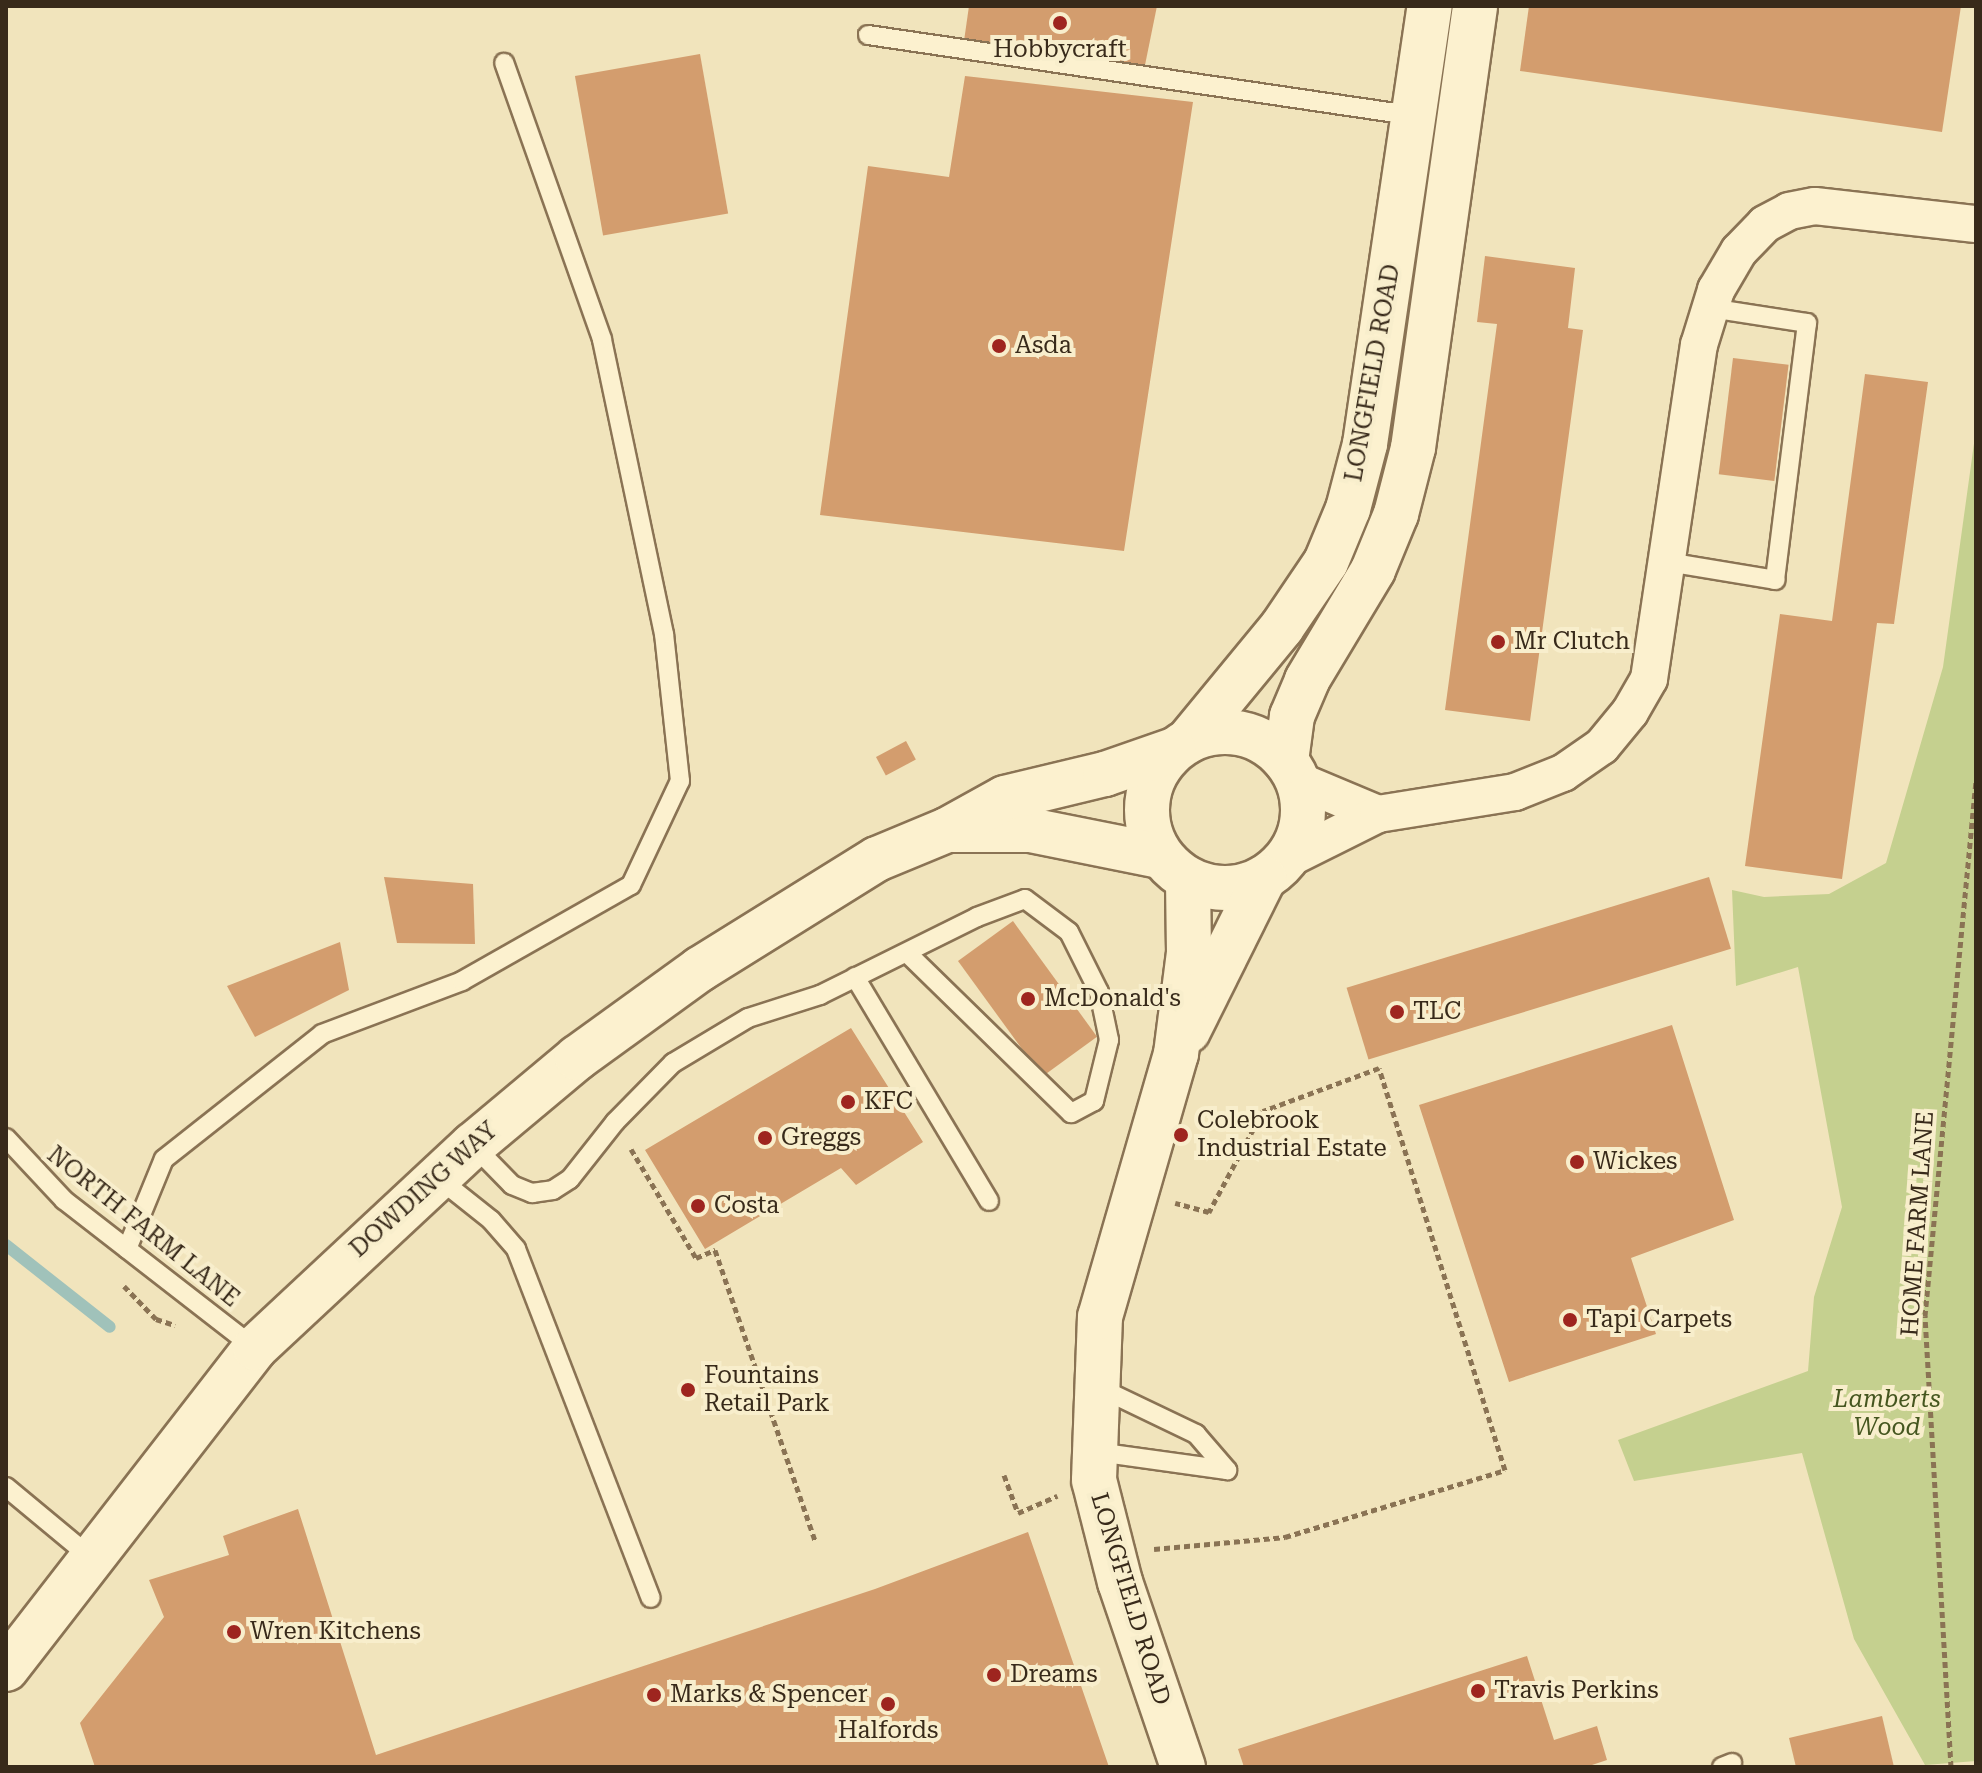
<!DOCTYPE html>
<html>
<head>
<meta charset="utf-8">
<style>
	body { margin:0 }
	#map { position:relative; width:1982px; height:1773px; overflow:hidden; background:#f1e4bc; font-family:"Roboto Serif",serif }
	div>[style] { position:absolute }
	.green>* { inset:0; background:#c5d08f }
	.stream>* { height:12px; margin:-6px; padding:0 6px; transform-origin:6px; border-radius:6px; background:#a0c2ba }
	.building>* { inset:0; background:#d39d6e; transform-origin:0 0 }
	.path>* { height:5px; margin-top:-2.5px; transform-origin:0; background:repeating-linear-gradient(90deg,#8a7354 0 6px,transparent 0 10px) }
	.roads { filter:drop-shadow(2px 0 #8a7354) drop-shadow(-2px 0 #8a7354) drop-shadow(0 2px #8a7354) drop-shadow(0 -2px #8a7354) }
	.service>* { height:18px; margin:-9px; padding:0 9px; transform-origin:9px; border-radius:9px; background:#fcf1cf }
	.minor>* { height:36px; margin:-18px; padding:0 18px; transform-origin:18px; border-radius:18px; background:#fcf1cf }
	.tertiary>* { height:44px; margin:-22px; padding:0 22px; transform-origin:22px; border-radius:22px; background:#fcf1cf }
	.tertiary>.ring { margin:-22px; padding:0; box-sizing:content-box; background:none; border:44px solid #fcf1cf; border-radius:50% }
	.dots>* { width:22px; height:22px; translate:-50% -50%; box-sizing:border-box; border:4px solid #f8eecc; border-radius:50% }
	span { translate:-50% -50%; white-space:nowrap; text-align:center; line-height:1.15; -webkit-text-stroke:8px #f8eecc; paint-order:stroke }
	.poi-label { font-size:24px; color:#382a1a }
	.left { translate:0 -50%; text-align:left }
	.street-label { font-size:24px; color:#382a1a }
	.park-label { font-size:24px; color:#45561f; font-style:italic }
	.frame { position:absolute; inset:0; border:8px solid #382a1a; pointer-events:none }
</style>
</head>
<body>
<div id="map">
	<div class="green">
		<div style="clip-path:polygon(1976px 429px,1976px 1761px,1925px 1765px,1854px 1639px,1802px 1453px,1634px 1481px,1618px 1440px,1808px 1371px,1814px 1297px,1842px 1207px,1798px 967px,1736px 986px,1732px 890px,1764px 897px,1829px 894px,1886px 863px,1943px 667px)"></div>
	</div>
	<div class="stream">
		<div style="left:6px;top:1245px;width:132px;rotate:38.3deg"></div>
	</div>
	<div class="building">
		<div style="clip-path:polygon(969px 6px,1157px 6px,1145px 65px,964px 41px)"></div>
		<div style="clip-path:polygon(1529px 6px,1961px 6px,1942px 132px,1520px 71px)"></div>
		<div style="left:700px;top:54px;width:162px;height:127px;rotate:80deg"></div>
		<div style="clip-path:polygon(965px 76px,1193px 102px,1124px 551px,820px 515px,868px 166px,949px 177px)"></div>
		<div style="clip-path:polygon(1485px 256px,1575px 268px,1568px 328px,1583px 330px,1530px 721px,1445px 710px,1497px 324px,1477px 322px)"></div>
		<div style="left:1733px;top:358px;width:56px;height:117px;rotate:7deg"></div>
		<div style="clip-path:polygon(1865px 374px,1928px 382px,1894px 624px,1877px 623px,1842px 879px,1745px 866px,1780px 614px,1832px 621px)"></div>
		<div style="left:906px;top:741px;width:21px;height:34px;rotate:62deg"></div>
		<div style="clip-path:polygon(384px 877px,473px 884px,475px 944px,397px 943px)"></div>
		<div style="left:1709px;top:877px;width:75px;height:379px;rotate:73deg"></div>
		<div style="left:1013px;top:921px;width:143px;height:68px;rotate:54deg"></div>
		<div style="clip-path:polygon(340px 942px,349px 990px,255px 1037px,227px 986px)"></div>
		<div style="clip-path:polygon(1672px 1025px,1734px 1220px,1631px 1258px,1656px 1334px,1509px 1382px,1419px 1105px)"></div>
		<div style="clip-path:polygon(851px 1028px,923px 1142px,856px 1185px,841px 1168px,705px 1249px,645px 1150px)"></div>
		<div style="clip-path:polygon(298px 1509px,376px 1755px,875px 1589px,1028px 1532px,1109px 1767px,95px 1767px,80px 1723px,164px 1617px,149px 1580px,229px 1555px,223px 1536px)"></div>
		<div style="clip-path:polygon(1527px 1656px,1554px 1740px,1597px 1726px,1607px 1760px,1586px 1767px,1244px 1767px,1238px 1749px)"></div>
		<div style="clip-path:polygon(1882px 1716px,1894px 1767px,1796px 1767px,1789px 1738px)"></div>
	</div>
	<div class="path">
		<div style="left:631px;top:1149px;width:127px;rotate:59.2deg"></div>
		<div style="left:696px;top:1258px;width:21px;rotate:-23deg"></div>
		<div style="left:715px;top:1250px;width:308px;rotate:71deg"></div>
		<div style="left:124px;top:1286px;width:46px;rotate:45.9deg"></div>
		<div style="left:156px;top:1319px;width:20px;rotate:18deg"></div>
		<div style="left:1004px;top:1475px;width:40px;rotate:69.8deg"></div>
		<div style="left:1018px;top:1513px;width:43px;rotate:-23.6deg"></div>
		<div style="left:1154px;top:1549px;width:132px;rotate:-5.2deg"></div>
		<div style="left:1285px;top:1537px;width:230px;rotate:-16.9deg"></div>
		<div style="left:1505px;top:1470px;width:421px;rotate:-107.4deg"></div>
		<div style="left:1379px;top:1068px;width:124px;rotate:159.7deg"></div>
		<div style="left:1263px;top:1111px;width:115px;rotate:118.1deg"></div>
		<div style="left:1209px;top:1212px;width:35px;rotate:-165deg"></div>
		<div style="left:1951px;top:1767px;width:452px;rotate:-93.3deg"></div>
		<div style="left:1925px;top:1316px;width:538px;rotate:-84.56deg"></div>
	</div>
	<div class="roads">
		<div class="service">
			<div style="left:868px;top:35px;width:554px;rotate:8.41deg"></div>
			<div style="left:1668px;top:562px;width:109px;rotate:9.5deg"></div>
			<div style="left:1775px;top:580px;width:259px;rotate:-82.9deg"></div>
			<div style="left:1807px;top:323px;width:98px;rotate:-171.2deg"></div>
			<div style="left:855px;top:977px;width:261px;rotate:59.1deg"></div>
			<div style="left:6px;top:1138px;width:85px;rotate:46.9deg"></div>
			<div style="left:64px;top:1200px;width:242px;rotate:37.8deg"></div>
			<div style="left:473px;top:1145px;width:56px;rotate:45.7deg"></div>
			<div style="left:512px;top:1185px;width:22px;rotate:22deg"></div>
			<div style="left:532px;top:1193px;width:21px;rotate:-8deg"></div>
			<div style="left:553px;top:1190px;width:20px;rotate:-33deg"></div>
			<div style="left:570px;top:1179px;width:73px;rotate:-51.7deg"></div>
			<div style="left:615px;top:1122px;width:83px;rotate:-45.5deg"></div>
			<div style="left:673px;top:1063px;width:87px;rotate:-31deg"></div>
			<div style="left:748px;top:1018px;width:76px;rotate:-17.7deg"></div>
			<div style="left:820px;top:995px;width:175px;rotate:-26.4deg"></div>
			<div style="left:977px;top:917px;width:51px;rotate:-20.6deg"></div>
			<div style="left:1025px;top:899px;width:55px;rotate:36.9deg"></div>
			<div style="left:1069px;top:932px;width:67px;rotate:63.4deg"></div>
			<div style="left:1099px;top:992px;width:49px;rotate:78.2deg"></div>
			<div style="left:1109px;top:1040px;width:63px;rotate:103.8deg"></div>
			<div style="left:1094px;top:1101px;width:26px;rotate:152deg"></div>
			<div style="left:1071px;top:1113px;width:229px;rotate:-135.7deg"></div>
			<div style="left:437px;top:1177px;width:69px;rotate:38.5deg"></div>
			<div style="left:491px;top:1220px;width:38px;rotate:49deg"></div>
			<div style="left:516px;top:1249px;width:374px;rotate:68.9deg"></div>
			<div style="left:127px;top:1249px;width:97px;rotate:-67.7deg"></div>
			<div style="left:164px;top:1159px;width:201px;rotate:-38.3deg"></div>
			<div style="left:322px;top:1034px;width:150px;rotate:-20.7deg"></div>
			<div style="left:462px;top:981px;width:194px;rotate:-29.6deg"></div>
			<div style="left:631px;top:885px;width:115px;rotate:-64.8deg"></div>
			<div style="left:680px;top:781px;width:148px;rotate:-96.2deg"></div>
			<div style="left:664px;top:634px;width:301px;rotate:-101.9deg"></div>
			<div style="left:602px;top:339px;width:293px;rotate:-109.5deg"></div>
			<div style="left:1098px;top:1387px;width:109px;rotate:25.6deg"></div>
			<div style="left:1196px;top:1434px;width:48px;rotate:49.3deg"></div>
			<div style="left:1227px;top:1470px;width:130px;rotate:-172.1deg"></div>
			<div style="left:6px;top:1487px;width:108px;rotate:39.7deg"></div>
			<div style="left:1722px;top:1767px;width:11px;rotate:-22deg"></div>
		</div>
		<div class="minor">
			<div style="left:1297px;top:780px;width:88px;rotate:22.8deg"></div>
			<div style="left:1286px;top:860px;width:103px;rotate:-26.6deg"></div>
			<div style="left:1378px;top:814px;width:139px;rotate:-9.1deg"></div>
			<div style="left:1515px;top:792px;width:52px;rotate:-21.6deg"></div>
			<div style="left:1563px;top:773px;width:47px;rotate:-34.7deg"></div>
			<div style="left:1602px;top:746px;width:44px;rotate:-50.5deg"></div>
			<div style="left:1630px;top:712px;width:38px;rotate:-60deg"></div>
			<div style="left:1649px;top:679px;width:338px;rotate:-81.5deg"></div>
			<div style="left:1699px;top:345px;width:58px;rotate:-72.8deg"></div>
			<div style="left:1716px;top:290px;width:45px;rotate:-59.5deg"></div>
			<div style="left:1739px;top:251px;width:37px;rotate:-46deg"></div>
			<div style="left:1765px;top:224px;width:27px;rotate:-28deg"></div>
			<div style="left:1789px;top:211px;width:26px;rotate:-11deg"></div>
			<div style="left:1815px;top:206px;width:162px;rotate:6.4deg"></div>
		</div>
		<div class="tertiary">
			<div class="ring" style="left:1147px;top:732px;width:112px;height:112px"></div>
			<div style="left:1189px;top:740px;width:146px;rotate:-50.5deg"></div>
			<div style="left:1282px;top:627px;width:78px;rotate:-55.9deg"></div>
			<div style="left:1326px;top:562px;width:57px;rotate:-67.5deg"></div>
			<div style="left:1348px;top:509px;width:67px;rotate:-75.3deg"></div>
			<div style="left:1365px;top:444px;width:443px;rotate:-81.6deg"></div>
			<div style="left:1286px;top:761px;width:45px;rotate:-82.4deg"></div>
			<div style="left:1292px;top:716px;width:39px;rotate:-67deg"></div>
			<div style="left:1307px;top:680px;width:128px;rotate:-59deg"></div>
			<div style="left:1373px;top:570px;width:61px;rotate:-67.7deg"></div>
			<div style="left:1396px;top:514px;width:68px;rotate:-75.6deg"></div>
			<div style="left:1413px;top:448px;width:446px;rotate:-82deg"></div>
			<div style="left:953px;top:830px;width:77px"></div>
			<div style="left:1030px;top:830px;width:133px;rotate:11.3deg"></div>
			<div style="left:1188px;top:1031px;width:171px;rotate:-63.6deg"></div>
			<div style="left:6px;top:1669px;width:406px;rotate:-52.2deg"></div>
			<div style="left:255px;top:1348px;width:298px;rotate:-43deg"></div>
			<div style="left:473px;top:1145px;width:136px;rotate:-39.9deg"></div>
			<div style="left:577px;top:1058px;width:152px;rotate:-35.9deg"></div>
			<div style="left:700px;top:969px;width:208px;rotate:-31.9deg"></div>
			<div style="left:877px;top:859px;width:76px;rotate:-22.5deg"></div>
			<div style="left:947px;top:830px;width:66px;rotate:-28.9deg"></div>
			<div style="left:1005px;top:798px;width:103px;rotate:-13.5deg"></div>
			<div style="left:1105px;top:774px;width:73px;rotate:-19.2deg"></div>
			<div style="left:1183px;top:1767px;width:195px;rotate:-108.8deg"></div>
			<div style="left:1120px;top:1582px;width:105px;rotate:-104.3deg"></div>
			<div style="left:1094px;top:1480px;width:163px;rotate:-87.9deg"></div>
			<div style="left:1100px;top:1317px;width:274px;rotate:-73.9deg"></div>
			<div style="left:1176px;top:1054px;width:102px;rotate:-82.7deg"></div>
			<div style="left:1189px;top:953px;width:73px;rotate:-90.8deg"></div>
		</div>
	</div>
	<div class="dots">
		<div style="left:1060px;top:23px;background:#9e251f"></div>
		<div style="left:999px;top:346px;background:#9e251f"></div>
		<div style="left:1498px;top:642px;background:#9e251f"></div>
		<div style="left:1028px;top:999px;background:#9e251f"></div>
		<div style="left:1397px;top:1012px;background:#9e251f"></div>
		<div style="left:848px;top:1102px;background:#9e251f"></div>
		<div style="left:1181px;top:1135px;background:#9e251f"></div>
		<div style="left:765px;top:1138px;background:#9e251f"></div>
		<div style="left:1577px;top:1162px;background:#9e251f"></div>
		<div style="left:698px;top:1206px;background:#9e251f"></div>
		<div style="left:1570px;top:1320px;background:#9e251f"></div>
		<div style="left:688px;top:1390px;background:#9e251f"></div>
		<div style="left:234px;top:1632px;background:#9e251f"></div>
		<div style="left:994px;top:1675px;background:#9e251f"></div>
		<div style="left:1478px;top:1691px;background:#9e251f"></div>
		<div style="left:654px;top:1695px;background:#9e251f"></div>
		<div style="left:888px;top:1704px;background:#9e251f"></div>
	</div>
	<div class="poi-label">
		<span style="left:1060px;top:50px">Hobbycraft</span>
		<span class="left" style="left:1015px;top:346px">Asda</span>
		<span class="left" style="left:1514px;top:642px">Mr Clutch</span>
		<span class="left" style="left:1044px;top:999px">McDonald's</span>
		<span class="left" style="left:1413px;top:1012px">TLC</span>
		<span class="left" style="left:864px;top:1102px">KFC</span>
		<span class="left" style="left:1197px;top:1135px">Colebrook<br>Industrial Estate</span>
		<span class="left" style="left:781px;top:1138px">Greggs</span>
		<span class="left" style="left:1593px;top:1162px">Wickes</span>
		<span class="left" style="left:714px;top:1206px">Costa</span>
		<span class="left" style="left:1586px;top:1320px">Tapi Carpets</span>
		<span class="left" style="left:704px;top:1390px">Fountains<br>Retail Park</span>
		<span class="left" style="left:250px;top:1632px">Wren Kitchens</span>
		<span class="left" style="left:1010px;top:1675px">Dreams</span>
		<span class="left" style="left:1494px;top:1691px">Travis Perkins</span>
		<span class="left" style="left:670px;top:1695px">Marks &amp; Spencer</span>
		<span style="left:888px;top:1731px">Halfords</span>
	</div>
	<div class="street-label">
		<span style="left:1373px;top:373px;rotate:-80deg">LONGFIELD ROAD</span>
		<span style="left:424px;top:1190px;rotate:-42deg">DOWDING WAY</span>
		<span style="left:1918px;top:1224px;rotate:-86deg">HOME FARM LANE</span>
		<span style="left:143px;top:1227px;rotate:39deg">NORTH FARM LANE</span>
		<span style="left:1130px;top:1599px;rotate:73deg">LONGFIELD ROAD</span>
	</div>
	<div class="park-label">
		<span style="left:1887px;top:1414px">Lamberts<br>Wood</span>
	</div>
	<div class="frame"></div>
</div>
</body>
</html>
